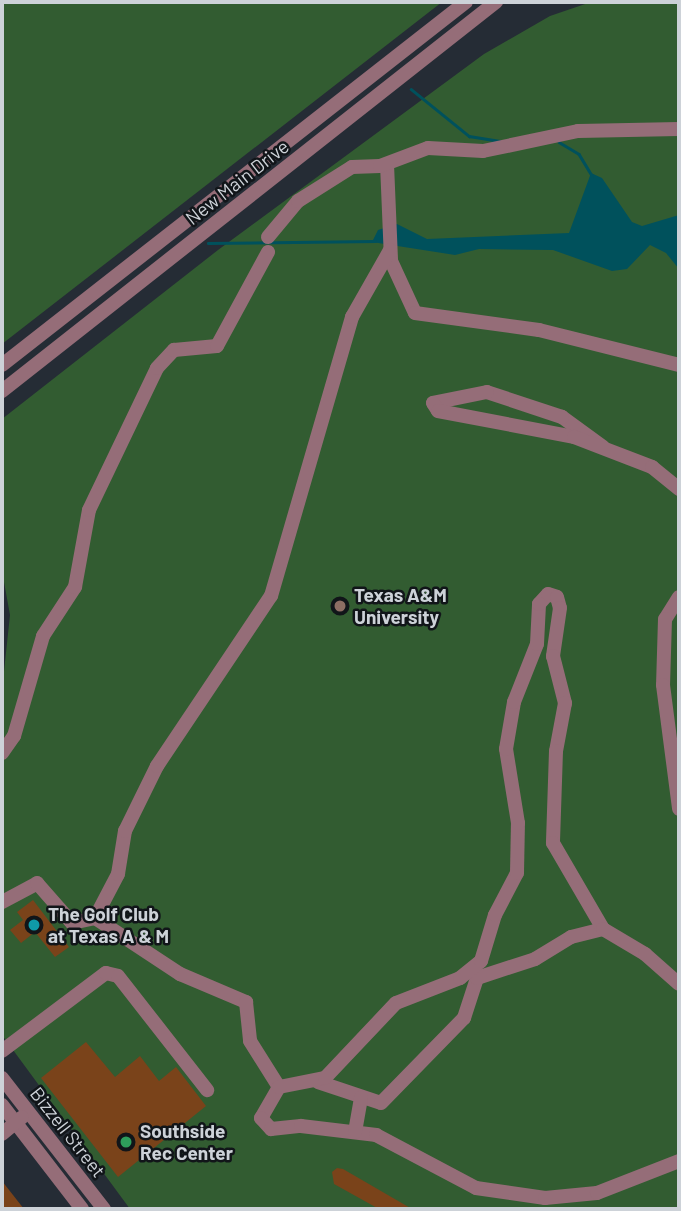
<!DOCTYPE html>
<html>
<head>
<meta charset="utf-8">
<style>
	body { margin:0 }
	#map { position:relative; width:681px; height:1211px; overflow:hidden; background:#252c35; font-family:Barlow,sans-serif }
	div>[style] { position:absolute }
	.green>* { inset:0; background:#325c31 }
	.water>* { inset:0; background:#00515c }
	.stream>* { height:2.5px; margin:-1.25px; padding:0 1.25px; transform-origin:1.25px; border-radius:1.25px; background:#00515c }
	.building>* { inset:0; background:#7a431a }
	.minor>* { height:14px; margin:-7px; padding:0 7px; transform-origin:7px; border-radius:7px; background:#956d78 }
	.dots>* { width:19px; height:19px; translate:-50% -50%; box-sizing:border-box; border:4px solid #111519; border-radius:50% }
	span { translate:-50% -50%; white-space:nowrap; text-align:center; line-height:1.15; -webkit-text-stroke:5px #111519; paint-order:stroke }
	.street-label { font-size:19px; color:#cdd2d8 }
	.poi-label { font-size:19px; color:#cdd2d8; font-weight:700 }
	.left { translate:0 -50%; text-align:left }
	.frame { position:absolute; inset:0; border:4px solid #cdd2d8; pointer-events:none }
</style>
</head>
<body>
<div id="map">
	<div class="green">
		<div style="clip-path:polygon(2px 2px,442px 2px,2px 344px)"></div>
		<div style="clip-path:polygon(591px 2px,679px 2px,679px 1209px,130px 1209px,2px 1035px,2px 690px,10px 615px,2px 571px,2px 419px,218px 250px,484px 54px,550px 16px)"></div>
	</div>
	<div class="water">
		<div style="clip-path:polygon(591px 173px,602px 178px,632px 222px,642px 226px,679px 215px,679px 269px,666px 253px,650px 245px,627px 269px,612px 271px,553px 250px,479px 249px,455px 255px,372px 242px,378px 230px,397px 224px,427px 239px,569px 233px)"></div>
	</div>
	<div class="stream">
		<div style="left:411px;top:89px;width:75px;rotate:39deg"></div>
		<div style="left:469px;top:136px;width:31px;rotate:9deg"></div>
		<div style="left:559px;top:142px;width:23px;rotate:31deg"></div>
		<div style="left:579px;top:154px;width:26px;rotate:59deg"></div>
		<div style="left:208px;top:243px;width:167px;rotate:-0.7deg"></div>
	</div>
	<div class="building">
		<div style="clip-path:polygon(33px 900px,69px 947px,55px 957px,35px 932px,21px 943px,10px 930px,23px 920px,17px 912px)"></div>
		<div style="clip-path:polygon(86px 1042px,115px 1077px,140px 1056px,159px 1081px,176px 1067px,206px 1106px,118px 1177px,41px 1078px)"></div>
		<div style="clip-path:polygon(337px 1168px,343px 1169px,412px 1209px,379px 1209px,334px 1184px,332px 1172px)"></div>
		<div style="clip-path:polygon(2px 1181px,24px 1209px,2px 1209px)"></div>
	</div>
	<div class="minor">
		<div style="left:387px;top:164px;width:97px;rotate:87.6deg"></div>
		<div style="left:391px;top:261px;width:57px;rotate:65.2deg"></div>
		<div style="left:415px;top:313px;width:125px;rotate:7.8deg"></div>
		<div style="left:539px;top:330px;width:144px;rotate:14deg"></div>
		<div style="left:268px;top:237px;width:47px;rotate:-50.2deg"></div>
		<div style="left:298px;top:201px;width:64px;rotate:-32.2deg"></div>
		<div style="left:352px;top:167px;width:28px;rotate:-2deg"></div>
		<div style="left:380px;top:166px;width:51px;rotate:-20.6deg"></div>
		<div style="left:428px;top:148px;width:55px;rotate:3.1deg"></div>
		<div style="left:483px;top:151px;width:97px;rotate:-11.9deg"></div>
		<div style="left:578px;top:131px;width:101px;rotate:-1.1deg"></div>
		<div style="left:2px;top:365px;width:589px;rotate:-38.04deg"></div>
		<div style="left:2px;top:391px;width:629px;rotate:-38.22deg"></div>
		<div style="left:603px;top:447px;width:51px;rotate:-143.8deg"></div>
		<div style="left:562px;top:417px;width:79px;rotate:-161.6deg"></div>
		<div style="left:487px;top:392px;width:55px;rotate:168.5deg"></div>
		<div style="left:433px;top:403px;width:9px;rotate:58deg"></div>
		<div style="left:438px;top:411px;width:138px;rotate:10.8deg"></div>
		<div style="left:574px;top:437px;width:84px;rotate:21deg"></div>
		<div style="left:652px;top:467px;width:35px;rotate:39deg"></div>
		<div style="left:679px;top:597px;width:26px;rotate:122deg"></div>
		<div style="left:665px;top:619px;width:66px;rotate:91.7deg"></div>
		<div style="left:663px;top:685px;width:125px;rotate:82.6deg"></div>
		<div style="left:2px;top:753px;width:21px;rotate:-55deg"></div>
		<div style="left:14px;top:736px;width:104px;rotate:-73.8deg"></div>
		<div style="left:43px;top:636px;width:59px;rotate:-56.9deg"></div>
		<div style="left:75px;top:587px;width:78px;rotate:-79.7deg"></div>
		<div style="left:89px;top:510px;width:157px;rotate:-64.4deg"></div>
		<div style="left:157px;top:368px;width:25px;rotate:-47deg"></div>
		<div style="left:174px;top:350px;width:43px;rotate:-5.3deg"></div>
		<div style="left:217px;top:346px;width:107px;rotate:-61.5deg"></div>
		<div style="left:2px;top:902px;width:40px;rotate:-28deg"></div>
		<div style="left:37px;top:883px;width:53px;rotate:48.8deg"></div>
		<div style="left:72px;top:923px;width:24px;rotate:-12deg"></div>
		<div style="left:95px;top:918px;width:102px;rotate:33.4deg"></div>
		<div style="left:180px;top:974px;width:72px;rotate:23deg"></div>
		<div style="left:246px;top:1002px;width:39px;rotate:84deg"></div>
		<div style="left:250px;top:1041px;width:54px;rotate:57.8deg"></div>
		<div style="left:279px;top:1087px;width:36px;rotate:120deg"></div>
		<div style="left:261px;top:1118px;width:15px;rotate:48deg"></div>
		<div style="left:271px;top:1129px;width:30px;rotate:-6deg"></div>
		<div style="left:301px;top:1126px;width:76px;rotate:6.8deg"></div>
		<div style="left:376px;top:1135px;width:113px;rotate:27.9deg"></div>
		<div style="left:476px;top:1188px;width:70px;rotate:8.2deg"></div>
		<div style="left:545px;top:1198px;width:52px;rotate:-5.5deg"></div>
		<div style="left:597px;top:1193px;width:88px;rotate:-21.3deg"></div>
		<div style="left:95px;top:918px;width:50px;rotate:-62.4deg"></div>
		<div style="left:118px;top:874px;width:44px;rotate:-80.8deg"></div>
		<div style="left:125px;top:831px;width:72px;rotate:-63.8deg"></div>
		<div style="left:157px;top:766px;width:205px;rotate:-56.2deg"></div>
		<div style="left:271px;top:596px;width:291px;rotate:-73.8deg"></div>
		<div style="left:352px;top:317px;width:77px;rotate:-60.4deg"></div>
		<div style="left:2px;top:1051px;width:130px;rotate:-36.9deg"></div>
		<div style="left:106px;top:973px;width:12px;rotate:14deg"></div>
		<div style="left:118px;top:976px;width:145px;rotate:52deg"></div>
		<div style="left:2px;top:1078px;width:166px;rotate:52.1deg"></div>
		<div style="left:318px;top:1082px;width:66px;rotate:18.4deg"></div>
		<div style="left:381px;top:1103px;width:119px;rotate:-45.7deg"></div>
		<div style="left:464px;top:1018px;width:42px;rotate:-72deg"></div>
		<div style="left:477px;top:978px;width:61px;rotate:-18.1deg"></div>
		<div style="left:535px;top:959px;width:42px;rotate:-31.4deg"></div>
		<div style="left:571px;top:937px;width:33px;rotate:-14deg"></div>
		<div style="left:279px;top:1087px;width:47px;rotate:-11.1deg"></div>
		<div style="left:325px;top:1078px;width:103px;rotate:-46.6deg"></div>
		<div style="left:396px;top:1003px;width:69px;rotate:-21.3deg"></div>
		<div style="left:460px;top:978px;width:27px;rotate:-39deg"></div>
		<div style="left:481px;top:961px;width:48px;rotate:-73.1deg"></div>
		<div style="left:495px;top:915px;width:47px;rotate:-62.4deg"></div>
		<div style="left:517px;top:873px;width:50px;rotate:-88.9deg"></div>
		<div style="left:518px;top:823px;width:75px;rotate:-99.2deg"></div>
		<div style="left:506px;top:749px;width:48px;rotate:-80.3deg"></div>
		<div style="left:514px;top:702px;width:62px;rotate:-68.4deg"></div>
		<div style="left:537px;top:644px;width:40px;rotate:-87.1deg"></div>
		<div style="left:539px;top:604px;width:13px;rotate:-48deg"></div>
		<div style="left:548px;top:594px;width:9px;rotate:18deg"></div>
		<div style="left:557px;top:597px;width:11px;rotate:75deg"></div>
		<div style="left:560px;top:608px;width:49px;rotate:98.3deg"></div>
		<div style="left:553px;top:656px;width:49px;rotate:75.7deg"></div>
		<div style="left:565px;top:703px;width:49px;rotate:100.6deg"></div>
		<div style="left:556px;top:751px;width:92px;rotate:91.9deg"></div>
		<div style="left:553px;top:843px;width:99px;rotate:59.8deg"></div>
		<div style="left:603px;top:929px;width:49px;rotate:30.8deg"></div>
		<div style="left:645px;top:954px;width:45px;rotate:41.4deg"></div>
		<div style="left:2px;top:1105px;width:131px;rotate:52.4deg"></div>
		<div style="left:355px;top:1132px;width:35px;rotate:-80deg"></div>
		<div style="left:2px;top:1134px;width:26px;rotate:-40deg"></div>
	</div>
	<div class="dots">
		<div style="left:340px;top:606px;background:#8d6e63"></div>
		<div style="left:34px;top:925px;background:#0f9aa8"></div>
		<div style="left:126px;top:1142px;background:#2e9e5b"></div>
	</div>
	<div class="street-label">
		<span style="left:237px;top:182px;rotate:-38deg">New Main Drive</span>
		<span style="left:68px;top:1132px;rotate:52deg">Bizzell Street</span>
	</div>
	<div class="poi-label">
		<span class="left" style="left:354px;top:606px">Texas A&amp;M<br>University</span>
		<span class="left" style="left:48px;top:925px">The Golf Club<br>at Texas A &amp; M</span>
		<span class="left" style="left:140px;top:1142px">Southside<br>Rec Center</span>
	</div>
	<div class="frame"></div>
</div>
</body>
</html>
